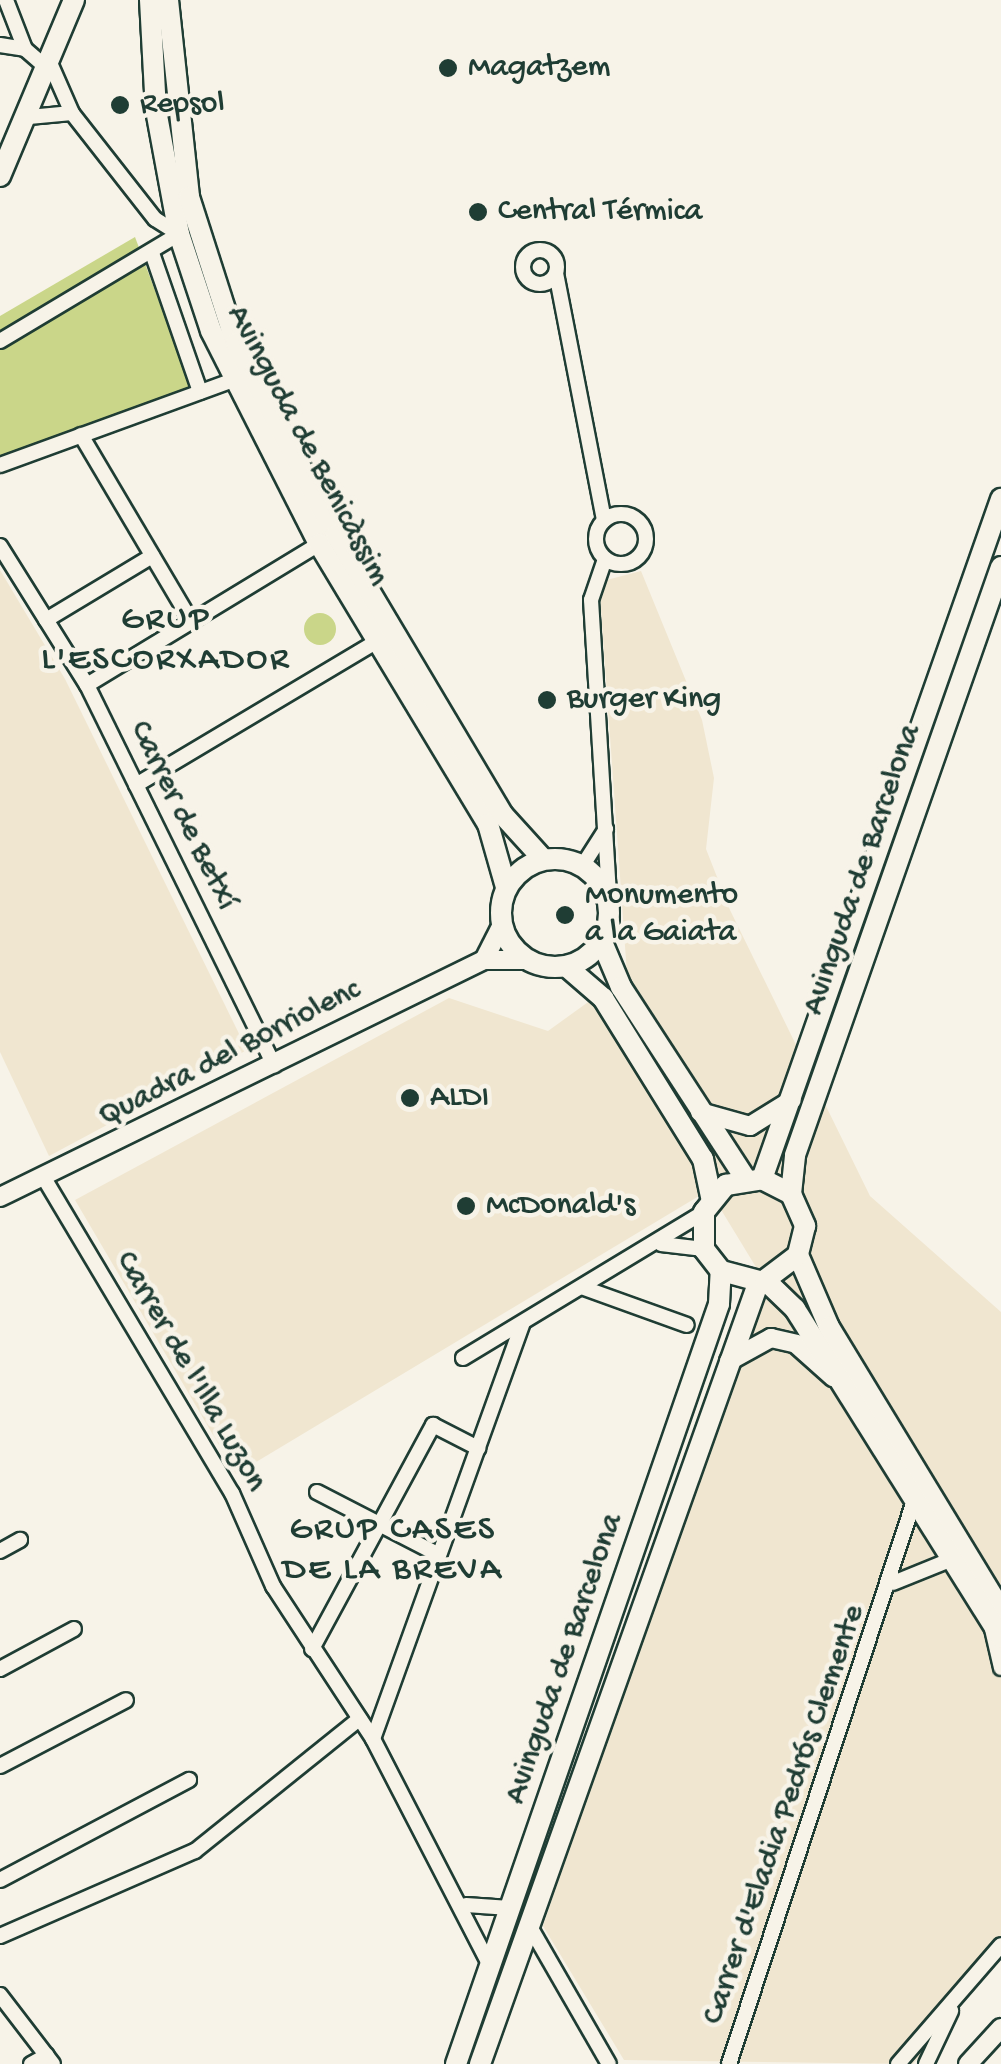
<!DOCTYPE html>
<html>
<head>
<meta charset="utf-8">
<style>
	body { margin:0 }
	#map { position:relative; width:1001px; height:2064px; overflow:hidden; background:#f7f3e8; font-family:"Gochi Hand",sans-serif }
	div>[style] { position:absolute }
	.built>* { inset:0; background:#f0e6d0 }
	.green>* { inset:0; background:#cad689 }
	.round { border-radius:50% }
	.roads { filter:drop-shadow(2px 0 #1f3d34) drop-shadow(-2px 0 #1f3d34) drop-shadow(0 2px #1f3d34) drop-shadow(0 -2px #1f3d34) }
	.minor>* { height:14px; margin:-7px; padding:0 7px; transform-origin:7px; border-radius:7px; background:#f7f3e8 }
	.minor>.ring { margin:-7px; padding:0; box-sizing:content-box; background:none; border:14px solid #f7f3e8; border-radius:50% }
	.tertiary>* { height:18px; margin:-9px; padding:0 9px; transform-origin:9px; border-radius:9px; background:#f7f3e8 }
	.secondary>* { height:20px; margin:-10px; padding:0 10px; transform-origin:10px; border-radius:10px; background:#f7f3e8 }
	.secondary>.ring { margin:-10px; padding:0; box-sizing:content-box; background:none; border:20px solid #f7f3e8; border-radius:50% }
	.dots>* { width:28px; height:28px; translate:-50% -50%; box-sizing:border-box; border:5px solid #f7f3e8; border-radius:50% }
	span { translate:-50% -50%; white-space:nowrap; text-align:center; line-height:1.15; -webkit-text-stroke:9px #f7f3e8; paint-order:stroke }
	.poi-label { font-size:32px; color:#1f3d34 }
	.left { translate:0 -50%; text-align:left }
	.street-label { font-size:32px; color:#1f3d34 }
	.neighbourhood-label { font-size:35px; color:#1f3d34; letter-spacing:2.5px }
</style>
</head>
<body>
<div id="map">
	<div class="built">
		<div style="clip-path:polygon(0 570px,65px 679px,247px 1050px,49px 1156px,0 1052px)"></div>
		<div style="clip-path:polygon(641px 571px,702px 720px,714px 778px,706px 849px,730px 910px,870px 1196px,1001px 1312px,1001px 1957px,913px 2064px,624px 2060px,543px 1926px,762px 1277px,709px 1190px,236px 1474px,75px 1200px,449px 998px,548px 1031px,627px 974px,599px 582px)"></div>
	</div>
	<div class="green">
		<div style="clip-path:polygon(135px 237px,191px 387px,0 457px,0 316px)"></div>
		<div class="round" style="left:304px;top:613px;width:32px;height:32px"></div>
	</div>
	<div class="roads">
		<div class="minor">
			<div style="left:6px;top:0;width:53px;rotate:68.8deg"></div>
			<div style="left:0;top:45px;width:25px;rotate:9deg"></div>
			<div style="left:25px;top:49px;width:29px;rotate:41deg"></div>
			<div style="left:29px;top:117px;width:43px;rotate:-5.3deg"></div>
			<div class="ring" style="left:523px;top:250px;width:20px;height:20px"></div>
			<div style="left:152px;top:253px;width:147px;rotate:70.9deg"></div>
			<div style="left:556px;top:273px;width:252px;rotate:79deg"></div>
			<div style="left:0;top:341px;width:209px;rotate:-30.9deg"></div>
			<div style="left:179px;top:234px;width:28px;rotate:-148deg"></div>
			<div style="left:155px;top:219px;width:135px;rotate:-128.1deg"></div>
			<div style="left:72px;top:113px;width:55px;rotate:-113.7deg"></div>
			<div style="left:81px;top:435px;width:216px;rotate:59.4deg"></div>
			<div style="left:0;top:465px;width:248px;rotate:-20deg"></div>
			<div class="ring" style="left:596px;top:514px;width:36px;height:36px"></div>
			<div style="left:0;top:546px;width:164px;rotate:58deg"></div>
			<div style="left:87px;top:685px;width:424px;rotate:63.8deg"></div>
			<div style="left:605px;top:559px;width:43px;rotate:108.9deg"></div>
			<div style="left:591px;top:600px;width:315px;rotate:86.5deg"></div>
			<div style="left:46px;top:620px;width:124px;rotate:-31.1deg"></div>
			<div style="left:87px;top:685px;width:271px;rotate:-31.3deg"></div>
			<div style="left:136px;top:785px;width:282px;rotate:-30.8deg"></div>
			<div style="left:583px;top:865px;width:43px;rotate:-57.4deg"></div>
			<div style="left:44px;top:1178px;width:367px;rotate:59.2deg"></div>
			<div style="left:232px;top:1493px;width:102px;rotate:66.2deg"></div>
			<div style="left:273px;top:1586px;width:183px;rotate:56.8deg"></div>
			<div style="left:373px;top:1739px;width:255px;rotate:62.7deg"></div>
			<div style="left:661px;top:1244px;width:43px;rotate:6.6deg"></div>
			<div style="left:584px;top:1288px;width:109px;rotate:19.8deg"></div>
			<div style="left:463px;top:1358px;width:282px;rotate:-31.2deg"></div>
			<div style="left:317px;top:1492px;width:137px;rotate:27.3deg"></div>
			<div style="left:0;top:1551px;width:23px;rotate:-29deg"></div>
			<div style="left:893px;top:1583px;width:61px;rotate:-22deg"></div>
			<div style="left:992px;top:1629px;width:40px;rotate:77deg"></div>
			<div style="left:312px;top:1649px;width:255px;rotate:-61.6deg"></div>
			<div style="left:433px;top:1425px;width:51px;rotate:27.1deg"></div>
			<div style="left:0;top:1669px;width:84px;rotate:-28.4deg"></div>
			<div style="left:373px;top:1739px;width:442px;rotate:-70.2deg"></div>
			<div style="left:0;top:1766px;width:142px;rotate:-27.6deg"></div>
			<div style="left:0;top:1880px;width:214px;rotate:-27.9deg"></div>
			<div style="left:466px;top:1905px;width:44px;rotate:3.9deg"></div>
			<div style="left:529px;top:1925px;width:160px;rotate:60.1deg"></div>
			<div style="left:0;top:1936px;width:213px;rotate:-23.6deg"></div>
			<div style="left:195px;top:1851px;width:211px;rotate:-38.8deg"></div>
			<div style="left:0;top:1995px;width:87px;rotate:52.5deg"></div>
			<div style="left:31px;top:2064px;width:18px;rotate:-29deg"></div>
			<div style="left:729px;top:2064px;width:589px;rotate:-71.81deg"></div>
			<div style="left:898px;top:2064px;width:157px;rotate:-49.1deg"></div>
			<div style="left:926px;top:2064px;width:59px;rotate:-64.7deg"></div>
		</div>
		<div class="tertiary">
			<div style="left:484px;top:960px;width:38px;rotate:-63deg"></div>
			<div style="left:700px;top:1112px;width:52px;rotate:15.6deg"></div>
			<div style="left:750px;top:1126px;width:49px;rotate:-31.8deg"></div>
			<div style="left:0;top:1197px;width:539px;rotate:-26.09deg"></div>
			<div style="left:484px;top:960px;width:41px"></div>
			<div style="left:729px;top:1361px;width:48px;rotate:-28.7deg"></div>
			<div style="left:771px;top:1338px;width:26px;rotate:13deg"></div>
			<div style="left:796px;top:1344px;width:50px;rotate:41.7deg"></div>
			<div style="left:968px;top:2064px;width:49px;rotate:-47.5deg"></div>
		</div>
		<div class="secondary">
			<div style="left:150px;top:0;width:110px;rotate:86.9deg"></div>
			<div style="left:156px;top:110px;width:126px;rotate:79.5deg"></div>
			<div style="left:179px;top:234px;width:102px;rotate:71.7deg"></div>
			<div style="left:211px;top:331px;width:239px;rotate:63.1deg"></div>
			<div style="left:319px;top:544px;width:327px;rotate:58.9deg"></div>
			<div style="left:488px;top:824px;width:66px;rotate:74.1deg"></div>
			<div style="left:168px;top:0;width:198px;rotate:83.9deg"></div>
			<div style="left:189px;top:197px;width:153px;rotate:72.2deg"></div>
			<div style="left:236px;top:343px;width:216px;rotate:62.5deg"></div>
			<div style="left:336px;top:535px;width:326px;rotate:59.2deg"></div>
			<div style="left:503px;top:815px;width:59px;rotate:47.7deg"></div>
			<div style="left:0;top:176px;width:191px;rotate:-67.2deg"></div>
			<div class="ring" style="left:501px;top:859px;width:88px;height:88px"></div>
			<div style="left:602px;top:942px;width:49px;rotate:67.1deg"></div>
			<div style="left:621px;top:987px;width:228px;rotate:57deg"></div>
			<div style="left:567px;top:967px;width:48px;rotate:40.7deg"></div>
			<div style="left:603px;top:998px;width:190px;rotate:58.2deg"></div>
			<div style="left:703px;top:1159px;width:40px;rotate:78deg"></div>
			<div style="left:762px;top:1179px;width:721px;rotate:-70.63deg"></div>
			<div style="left:791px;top:1194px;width:39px;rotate:-84deg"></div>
			<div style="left:795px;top:1155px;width:623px;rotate:-70.69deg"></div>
			<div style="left:798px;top:1255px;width:78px;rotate:66.7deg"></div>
			<div style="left:829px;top:1327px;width:331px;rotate:58.7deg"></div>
			<div style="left:456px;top:2064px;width:804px;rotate:-70.91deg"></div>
			<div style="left:719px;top:1304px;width:33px;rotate:-87deg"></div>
			<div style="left:480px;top:2064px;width:831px;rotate:-70.39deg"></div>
			<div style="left:759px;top:1281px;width:39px;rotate:-165deg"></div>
			<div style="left:721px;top:1271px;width:28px;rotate:-128deg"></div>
			<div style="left:704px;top:1249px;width:37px;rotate:-90deg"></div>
			<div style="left:704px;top:1212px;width:35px;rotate:-51deg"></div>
			<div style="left:726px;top:1185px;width:36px;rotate:-9deg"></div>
			<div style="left:762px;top:1179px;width:33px;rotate:27deg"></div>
			<div style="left:791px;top:1194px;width:35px;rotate:66deg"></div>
			<div style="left:805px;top:1226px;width:30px;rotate:104deg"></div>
			<div style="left:798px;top:1255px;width:41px;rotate:142.9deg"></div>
			<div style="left:765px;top:1280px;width:42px;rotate:44deg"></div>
			<div style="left:795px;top:1309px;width:387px;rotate:57.9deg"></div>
		</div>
	</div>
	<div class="dots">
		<div style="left:448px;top:68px;background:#1f3d34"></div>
		<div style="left:120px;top:105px;background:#1f3d34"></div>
		<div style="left:478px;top:212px;background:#1f3d34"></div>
		<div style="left:547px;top:700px;background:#1f3d34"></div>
		<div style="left:565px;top:915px;background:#1f3d34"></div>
		<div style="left:410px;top:1098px;background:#1f3d34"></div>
		<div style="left:466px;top:1206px;background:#1f3d34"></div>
	</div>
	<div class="poi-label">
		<span class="left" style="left:468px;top:68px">Magatzem</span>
		<span class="left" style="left:140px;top:105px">Repsol</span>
		<span class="left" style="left:498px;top:212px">Central Térmica</span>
		<span class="left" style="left:567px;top:700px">Burger King</span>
		<span class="left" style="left:585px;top:915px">Monumento<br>a la Gaiata</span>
		<span class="left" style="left:430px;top:1098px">ALDI</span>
		<span class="left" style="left:486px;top:1206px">McDonald's</span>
	</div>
	<div class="street-label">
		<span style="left:307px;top:446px;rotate:62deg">Avinguda de Benicàssim</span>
		<span style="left:182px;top:816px;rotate:64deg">Carrer de Betxí</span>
		<span style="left:863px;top:870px;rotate:-71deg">Avinguda de Barcelona</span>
		<span style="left:230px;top:1054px;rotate:-27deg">Quadra del Borriolenc</span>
		<span style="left:190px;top:1372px;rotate:60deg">Carrer de l'Illa Luzon</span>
		<span style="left:565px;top:1659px;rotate:-71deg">Avinguda de Barcelona</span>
		<span style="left:785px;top:1815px;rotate:-71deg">Carrer d'Eladia Pedrós Clemente</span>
	</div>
	<div class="neighbourhood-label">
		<span style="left:166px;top:641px">GRUP<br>L'ESCORXADOR</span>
		<span style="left:393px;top:1551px">GRUP CASES<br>DE LA BREVA</span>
	</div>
</div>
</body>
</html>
